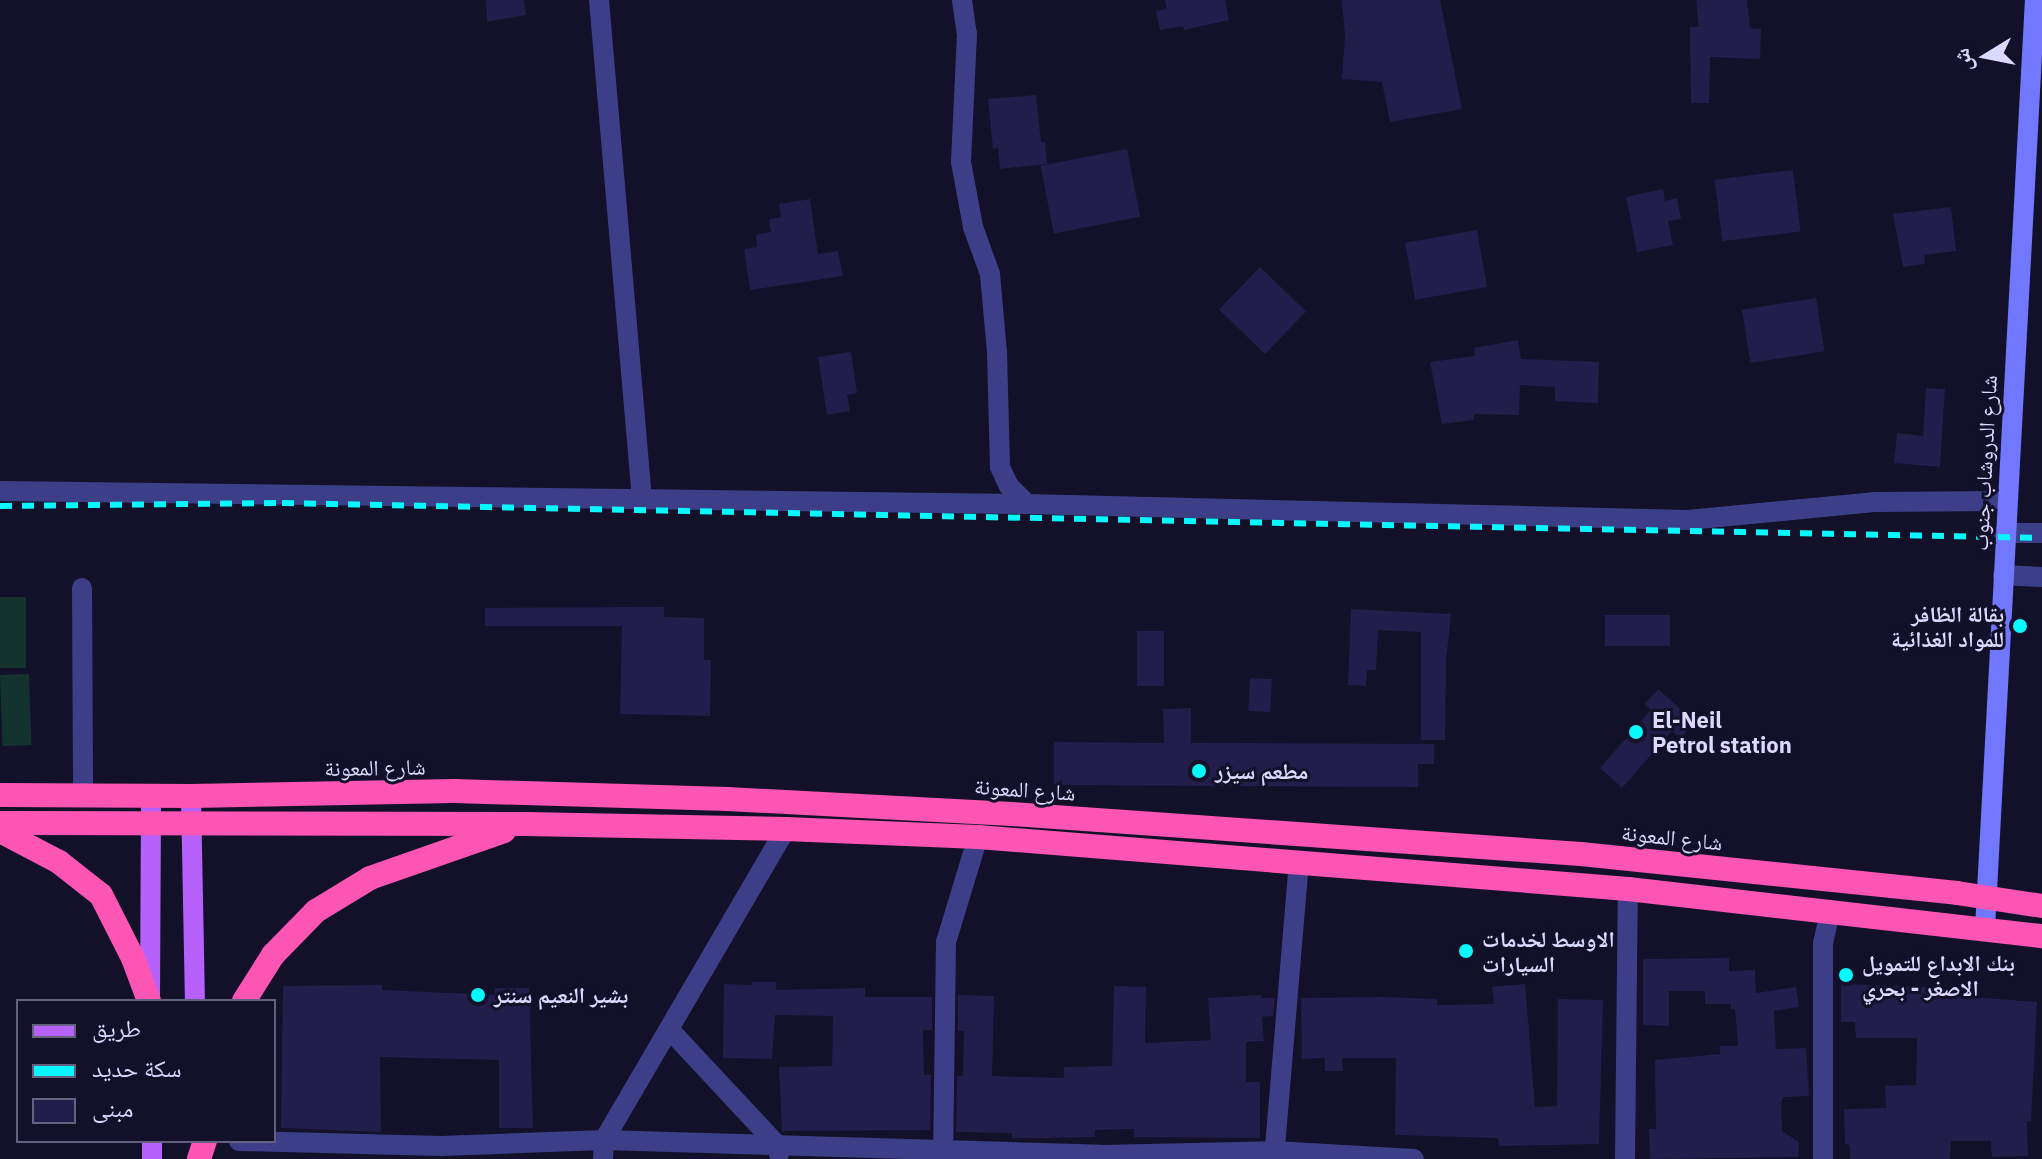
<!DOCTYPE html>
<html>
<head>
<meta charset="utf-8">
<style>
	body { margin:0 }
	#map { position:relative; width:2042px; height:1159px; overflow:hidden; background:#131129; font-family:"IBM Plex Sans","Noto Naskh Arabic",sans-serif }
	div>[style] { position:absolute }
	.green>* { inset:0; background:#14332f; transform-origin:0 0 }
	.building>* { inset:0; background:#221d4a; transform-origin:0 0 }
	.street>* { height:20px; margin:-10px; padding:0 10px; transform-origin:10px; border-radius:10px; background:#3c3f87 }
	.secondary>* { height:20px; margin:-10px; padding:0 10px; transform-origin:10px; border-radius:10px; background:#7178fe }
	.primary>* { height:20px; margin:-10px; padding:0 10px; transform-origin:10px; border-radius:10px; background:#b761fd }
	.highway>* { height:24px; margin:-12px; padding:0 12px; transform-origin:12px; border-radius:12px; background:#fd55b3 }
	.rail>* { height:6px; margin-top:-3px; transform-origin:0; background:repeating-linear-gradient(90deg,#07f7fd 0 12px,transparent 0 22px) }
	.dots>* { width:22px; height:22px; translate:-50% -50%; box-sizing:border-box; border:4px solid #131129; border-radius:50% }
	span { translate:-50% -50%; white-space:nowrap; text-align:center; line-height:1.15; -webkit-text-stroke:6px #131129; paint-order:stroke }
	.street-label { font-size:22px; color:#dad9ff }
	.poi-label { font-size:22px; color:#dad9ff; font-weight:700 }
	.right { translate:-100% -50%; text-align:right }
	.left { translate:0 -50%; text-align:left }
	.legend { position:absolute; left:16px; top:999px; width:260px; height:144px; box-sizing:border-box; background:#131129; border:2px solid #63617f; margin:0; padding:10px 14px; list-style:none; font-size:24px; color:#dad9ff }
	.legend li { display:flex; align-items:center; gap:16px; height:40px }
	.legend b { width:40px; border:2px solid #63617f }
	.north { position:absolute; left:1946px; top:16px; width:80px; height:80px; -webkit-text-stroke:6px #131129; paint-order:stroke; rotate:260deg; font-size:22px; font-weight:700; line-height:32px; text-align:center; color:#dad9ff }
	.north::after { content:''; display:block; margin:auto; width:28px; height:36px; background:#dad9ff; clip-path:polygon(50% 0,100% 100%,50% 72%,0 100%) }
</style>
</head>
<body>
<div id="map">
	<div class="green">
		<div style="left:0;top:597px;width:26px;height:71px"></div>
		<div style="left:29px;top:674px;width:71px;height:29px;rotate:88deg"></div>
	</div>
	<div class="building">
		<div style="clip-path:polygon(486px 0,524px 0,526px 15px,487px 22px)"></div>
		<div style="clip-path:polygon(1165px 0,1225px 0,1229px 20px,1184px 30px,1183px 26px,1160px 30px,1156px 11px,1167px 9px)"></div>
		<div style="clip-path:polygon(1342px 0,1440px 0,1462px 109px,1390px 122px,1382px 82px,1342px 79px,1345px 36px)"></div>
		<div style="clip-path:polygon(1696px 0,1747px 0,1750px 28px,1761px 29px,1760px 59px,1710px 57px,1709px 103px,1691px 103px,1690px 27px,1699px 27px)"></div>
		<div style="clip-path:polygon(1036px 95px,1041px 142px,1045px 142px,1047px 164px,1000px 169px,998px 148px,993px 149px,988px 99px)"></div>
		<div style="left:1127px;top:149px;width:69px;height:88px;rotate:79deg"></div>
		<div style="left:1793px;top:170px;width:62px;height:79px;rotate:83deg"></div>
		<div style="clip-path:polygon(1663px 189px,1665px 201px,1677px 198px,1681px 219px,1668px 221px,1673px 245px,1637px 252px,1626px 197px)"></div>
		<div style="clip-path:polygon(810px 199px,818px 254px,838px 251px,843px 276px,750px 290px,744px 249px,757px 247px,756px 235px,771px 232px,769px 219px,781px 217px,779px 204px)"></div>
		<div style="clip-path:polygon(1951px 207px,1956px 251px,1924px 255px,1925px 264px,1903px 267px,1893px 214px)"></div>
		<div style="left:1477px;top:230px;width:58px;height:73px;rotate:80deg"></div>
		<div style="left:1260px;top:267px;width:64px;height:59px;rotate:44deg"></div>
		<div style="left:1816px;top:298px;width:54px;height:75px;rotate:81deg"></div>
		<div style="clip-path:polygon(1518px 340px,1521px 359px,1599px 362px,1598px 403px,1555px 401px,1555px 387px,1520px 385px,1519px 415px,1474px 414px,1474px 420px,1442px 424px,1430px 362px,1475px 356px,1474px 348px)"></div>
		<div style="clip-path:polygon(851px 352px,857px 393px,847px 395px,850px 411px,827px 415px,818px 357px)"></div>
		<div style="clip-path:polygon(1926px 388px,1945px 389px,1940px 467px,1894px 463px,1897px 433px,1923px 436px)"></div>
		<div style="clip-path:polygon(664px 607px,664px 617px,704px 618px,704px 660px,711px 660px,710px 716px,620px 714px,622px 626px,485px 626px,485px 608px)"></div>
		<div style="clip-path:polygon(1351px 609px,1451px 614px,1446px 661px,1445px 740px,1421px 740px,1421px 632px,1378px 630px,1376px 670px,1367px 670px,1366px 686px,1348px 685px)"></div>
		<div style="left:1605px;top:615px;width:65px;height:31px"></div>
		<div style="left:1137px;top:631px;width:27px;height:55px"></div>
		<div style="left:1250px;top:678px;width:22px;height:33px;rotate:3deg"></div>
		<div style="clip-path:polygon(1658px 689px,1695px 722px,1680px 738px,1672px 731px,1622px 788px,1600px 768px,1651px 710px,1645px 704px)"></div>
		<div style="clip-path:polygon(1191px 708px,1191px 743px,1434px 744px,1434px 764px,1418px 764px,1418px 787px,1054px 785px,1054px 742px,1164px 743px,1163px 709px)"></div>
		<div style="clip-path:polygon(1729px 958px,1729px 971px,1755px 970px,1756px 993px,1796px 987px,1799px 1007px,1774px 1011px,1776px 1049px,1806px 1048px,1809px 1096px,1783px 1097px,1781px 1103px,1782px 1131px,1799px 1142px,1798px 1157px,1650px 1159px,1649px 1129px,1656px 1129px,1655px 1060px,1720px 1054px,1720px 1046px,1738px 1046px,1735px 1009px,1731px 1009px,1731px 1004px,1705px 1004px,1705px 991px,1669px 991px,1669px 1026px,1643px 1025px,1643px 959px)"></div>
		<div style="clip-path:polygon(752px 982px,776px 982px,776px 990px,865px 988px,865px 997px,932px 997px,932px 1030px,923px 1030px,924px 1075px,931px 1075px,930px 1130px,782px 1131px,779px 1067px,832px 1066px,833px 1016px,775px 1015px,772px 1059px,723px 1058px,724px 984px,752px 985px)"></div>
		<div style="clip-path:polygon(1525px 984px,1535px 1107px,1557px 1106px,1558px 999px,1603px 1000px,1599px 1144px,1499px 1146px,1498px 1138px,1395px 1135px,1396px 1058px,1342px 1058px,1343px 1071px,1325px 1071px,1325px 1058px,1302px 1059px,1301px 998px,1383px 997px,1437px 999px,1437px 1005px,1494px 1004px,1492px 987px)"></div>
		<div style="clip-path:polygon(1841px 984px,1971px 989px,1971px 997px,2037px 1002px,2031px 1121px,2027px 1121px,2028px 1156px,1992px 1157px,1991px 1141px,1951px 1141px,1950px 1159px,1850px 1159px,1850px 1145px,1845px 1144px,1844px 1109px,1886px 1108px,1885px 1086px,1916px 1085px,1917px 1038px,1856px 1038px,1855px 1022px,1841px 1022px)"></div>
		<div style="clip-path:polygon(382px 985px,382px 990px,495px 995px,495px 988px,529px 988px,533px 1128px,499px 1128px,499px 1060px,380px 1057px,381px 1132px,281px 1128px,283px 986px)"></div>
		<div style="clip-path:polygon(1114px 986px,1146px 987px,1145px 1043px,1211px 1040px,1208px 998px,1261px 995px,1261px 998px,1275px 998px,1273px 1016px,1262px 1017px,1264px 1041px,1246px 1042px,1246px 1082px,1260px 1082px,1260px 1138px,1134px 1137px,1134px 1129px,1095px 1130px,1095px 1137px,1046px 1138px,1012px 1138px,1012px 1133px,956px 1132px,957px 1076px,963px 1076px,964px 1031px,958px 1031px,958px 995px,994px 996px,992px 1076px,1064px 1078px,1064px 1067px,1112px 1066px)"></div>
	</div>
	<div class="street">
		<div style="left:599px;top:0;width:502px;rotate:85.08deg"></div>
		<div style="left:962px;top:0;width:34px;rotate:82deg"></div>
		<div style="left:967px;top:34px;width:128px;rotate:92.7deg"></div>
		<div style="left:961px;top:162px;width:66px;rotate:79.5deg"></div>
		<div style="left:973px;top:227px;width:50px;rotate:70.1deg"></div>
		<div style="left:990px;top:274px;width:78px;rotate:84.9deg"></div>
		<div style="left:997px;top:352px;width:115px;rotate:88.5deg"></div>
		<div style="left:1000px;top:467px;width:21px;rotate:65deg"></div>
		<div style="left:1009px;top:486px;width:25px;rotate:45deg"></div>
		<div style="left:1027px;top:504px;width:661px;rotate:1.39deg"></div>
		<div style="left:1688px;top:520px;width:189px;rotate:-5.5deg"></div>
		<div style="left:1876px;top:502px;width:129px;rotate:-0.4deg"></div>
		<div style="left:0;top:491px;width:1027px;rotate:0.73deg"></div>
		<div style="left:2004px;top:533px;width:38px"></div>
		<div style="left:2003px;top:575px;width:39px;rotate:3deg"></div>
		<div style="left:82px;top:588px;width:207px;rotate:89.7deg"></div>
		<div style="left:669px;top:1029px;width:161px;rotate:47deg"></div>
		<div style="left:779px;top:1147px;width:7px;rotate:90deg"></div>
		<div style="left:239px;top:1141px;width:202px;rotate:1.4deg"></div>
		<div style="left:441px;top:1146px;width:163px;rotate:-2.1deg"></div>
		<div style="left:604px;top:1140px;width:498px;rotate:1.7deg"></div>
		<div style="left:1102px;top:1155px;width:172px;rotate:-1.3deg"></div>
		<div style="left:1274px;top:1151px;width:140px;rotate:3.3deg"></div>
		<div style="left:603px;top:1159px;width:19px;rotate:-87deg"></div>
		<div style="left:604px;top:1140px;width:360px;rotate:-59.7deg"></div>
		<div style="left:943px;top:1159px;width:217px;rotate:-89.2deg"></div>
		<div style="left:946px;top:942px;width:110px;rotate:-73.1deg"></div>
		<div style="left:1274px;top:1159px;width:298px;rotate:-85.2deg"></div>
		<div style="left:1625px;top:1159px;width:270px;rotate:-89.4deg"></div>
		<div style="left:1823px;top:1159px;width:216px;rotate:-90deg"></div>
		<div style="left:1823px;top:943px;width:32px;rotate:-77deg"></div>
	</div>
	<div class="secondary">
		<div style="left:1985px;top:928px;width:929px;rotate:-86.92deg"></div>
	</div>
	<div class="primary">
		<div style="left:191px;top:796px;width:205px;rotate:88.9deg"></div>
		<div style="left:150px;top:996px;width:188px;rotate:-89.7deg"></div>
		<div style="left:152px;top:1141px;width:18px;rotate:90deg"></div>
	</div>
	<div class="highway">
		<div style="left:0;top:795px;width:191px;rotate:0.3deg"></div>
		<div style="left:191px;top:796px;width:263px;rotate:-1.1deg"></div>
		<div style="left:454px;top:791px;width:273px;rotate:1.7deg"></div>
		<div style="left:727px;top:799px;width:285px;rotate:3deg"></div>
		<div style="left:1012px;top:814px;width:570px;rotate:4.02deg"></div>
		<div style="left:1581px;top:854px;width:378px;rotate:5.9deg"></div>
		<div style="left:1957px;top:893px;width:86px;rotate:8.7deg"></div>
		<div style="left:0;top:823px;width:525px;rotate:0.11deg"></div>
		<div style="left:525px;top:824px;width:261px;rotate:1.1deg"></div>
		<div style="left:786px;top:829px;width:192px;rotate:2.4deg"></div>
		<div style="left:978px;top:837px;width:652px;rotate:4.57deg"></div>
		<div style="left:1628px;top:889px;width:417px;rotate:6.5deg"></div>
		<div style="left:0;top:831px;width:67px;rotate:27.7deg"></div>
		<div style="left:59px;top:862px;width:53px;rotate:38.2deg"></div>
		<div style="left:101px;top:895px;width:71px;rotate:63.1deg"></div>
		<div style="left:133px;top:958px;width:46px;rotate:69.6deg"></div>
		<div style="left:244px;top:1001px;width:54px;rotate:-57.8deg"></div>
		<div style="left:273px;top:955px;width:62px;rotate:-45.7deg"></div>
		<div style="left:316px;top:911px;width:63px;rotate:-31.4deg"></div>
		<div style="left:370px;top:878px;width:142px;rotate:-19.3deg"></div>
		<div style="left:199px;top:1159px;width:19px;rotate:-72deg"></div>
	</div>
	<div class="rail">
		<div style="left:0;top:506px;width:282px;rotate:-0.6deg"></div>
		<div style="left:282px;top:503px;width:1760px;rotate:1.14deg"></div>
	</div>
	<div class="dots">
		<div style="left:2020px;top:626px;background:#07f7fd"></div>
		<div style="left:1636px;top:732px;background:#07f7fd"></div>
		<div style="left:1199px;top:771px;background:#07f7fd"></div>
		<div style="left:1466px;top:951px;background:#07f7fd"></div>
		<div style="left:1846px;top:975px;background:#07f7fd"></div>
		<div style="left:478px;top:995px;background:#07f7fd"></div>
	</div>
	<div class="street-label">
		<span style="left:1984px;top:463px;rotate:-87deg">شارع الدروشاب جنوب</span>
		<span style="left:375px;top:767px;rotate:-1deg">شارع المعونة</span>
		<span style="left:1025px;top:789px;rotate:4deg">شارع المعونة</span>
		<span style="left:1672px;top:837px;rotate:6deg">شارع المعونة</span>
	</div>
	<div class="poi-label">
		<span class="right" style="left:2004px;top:626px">بقالة الظافر<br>للمواد الغذائية</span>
		<span class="left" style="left:1652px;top:732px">El-Neil<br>Petrol station</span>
		<span class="left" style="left:1215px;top:771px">مطعم سيزر</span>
		<span class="left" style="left:1482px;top:951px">الاوسط لخدمات<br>السيارات</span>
		<span class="left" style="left:1862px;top:975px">بنك الابداع للتمويل<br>الاصغر - بحري</span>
		<span class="left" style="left:494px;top:995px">بشير النعيم سنتر</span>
	</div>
	<ul class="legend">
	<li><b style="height:10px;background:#b761fd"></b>طريق</li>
	<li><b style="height:10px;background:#07f7fd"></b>سكة حديد</li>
	<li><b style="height:22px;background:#221d4a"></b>مبنى</li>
	</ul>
	<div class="north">ش</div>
</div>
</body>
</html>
